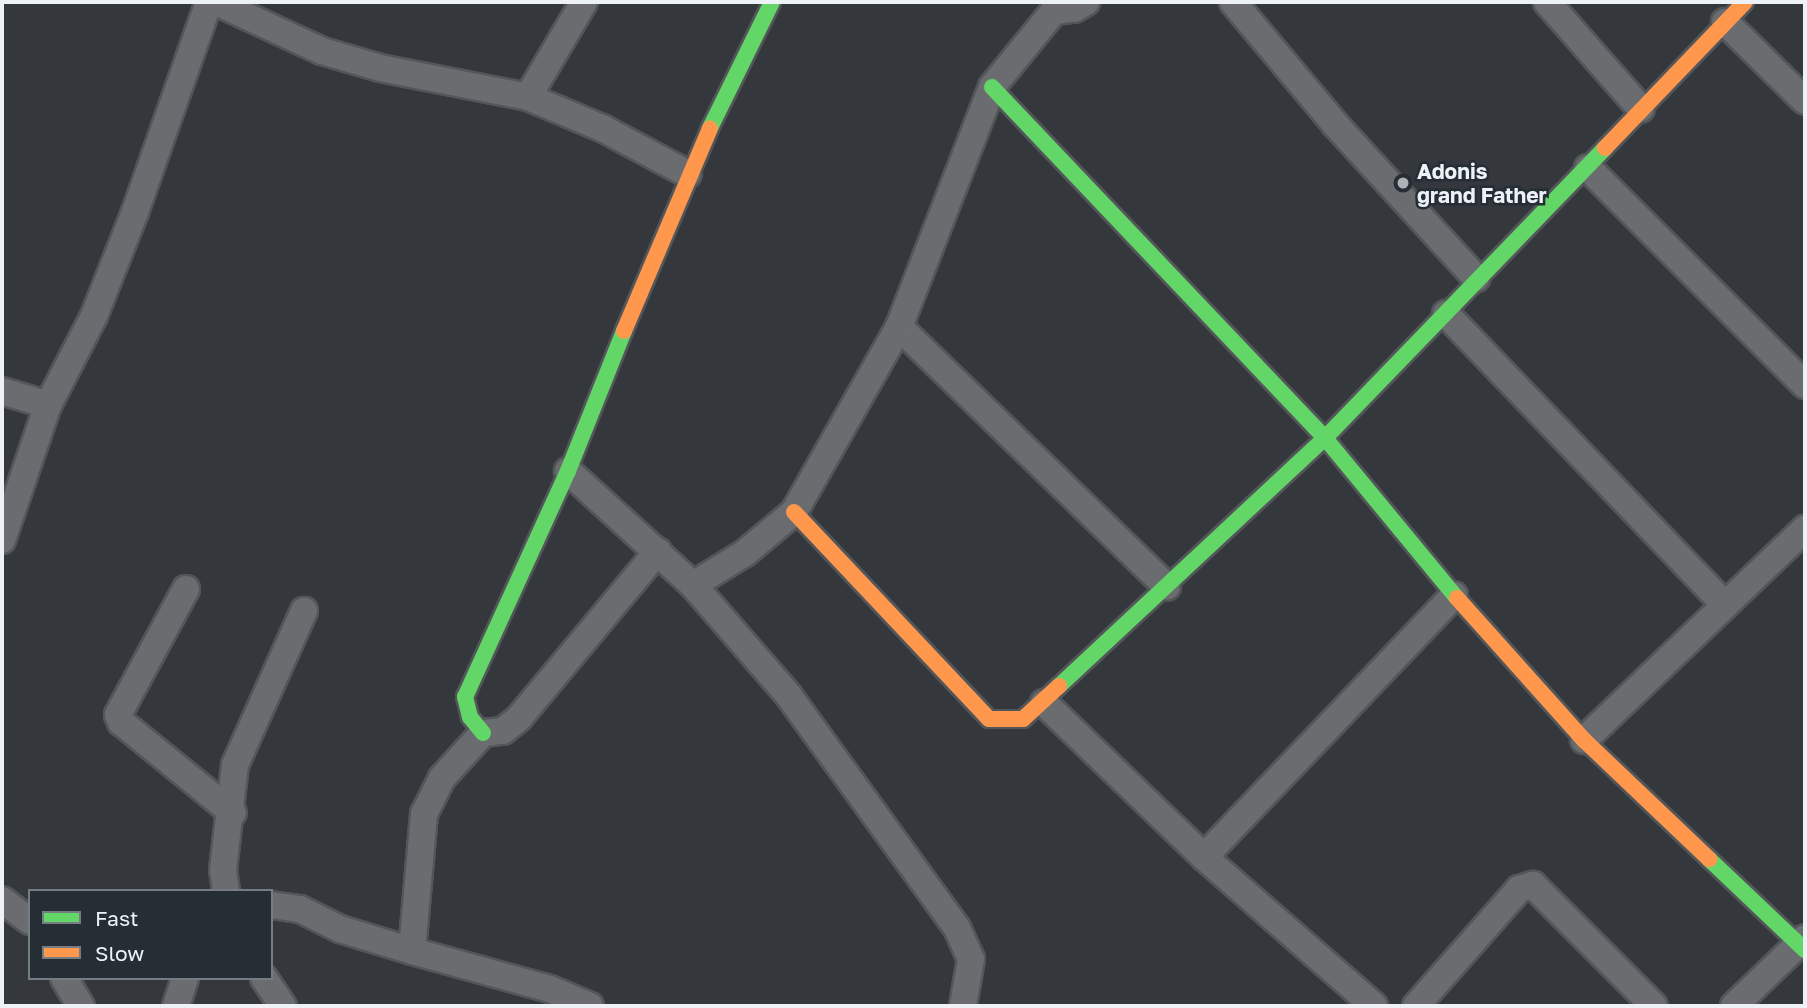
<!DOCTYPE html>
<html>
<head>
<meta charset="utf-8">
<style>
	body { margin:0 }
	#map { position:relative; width:1807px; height:1008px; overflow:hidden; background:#34383c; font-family:"Golos Text",sans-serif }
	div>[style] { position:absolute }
	.roads { filter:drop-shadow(2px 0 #535659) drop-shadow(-2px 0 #535659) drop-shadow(0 2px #535659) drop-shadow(0 -2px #535659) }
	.street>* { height:26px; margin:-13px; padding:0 13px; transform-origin:13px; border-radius:13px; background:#6a6c6f }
	.fast>* { height:16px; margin:-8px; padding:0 8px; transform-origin:8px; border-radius:8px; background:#63d668 }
	.slow>* { height:16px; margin:-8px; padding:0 8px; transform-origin:8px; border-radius:8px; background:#ff974d }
	.dots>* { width:19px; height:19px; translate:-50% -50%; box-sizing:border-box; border:4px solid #262e35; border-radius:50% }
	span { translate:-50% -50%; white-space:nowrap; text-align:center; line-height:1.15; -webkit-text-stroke:5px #262e35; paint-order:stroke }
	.poi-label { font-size:21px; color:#edf2f7; font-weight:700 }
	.left { translate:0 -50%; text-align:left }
	.frame { position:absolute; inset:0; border:4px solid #edf2f7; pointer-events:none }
	.legend { position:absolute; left:28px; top:889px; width:245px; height:91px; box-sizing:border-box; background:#262e35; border:2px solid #767c83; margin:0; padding:9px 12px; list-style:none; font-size:21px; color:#edf2f7 }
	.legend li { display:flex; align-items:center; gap:14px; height:35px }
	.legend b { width:35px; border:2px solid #767c83 }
</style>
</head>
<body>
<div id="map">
	<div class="roads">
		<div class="street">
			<div style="left:216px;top:2px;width:117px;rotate:24.8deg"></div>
			<div style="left:322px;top:51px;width:60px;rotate:16.3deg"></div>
			<div style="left:380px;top:68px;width:151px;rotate:11.1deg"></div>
			<div style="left:528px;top:97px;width:82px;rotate:22.8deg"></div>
			<div style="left:604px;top:129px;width:95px;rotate:28.2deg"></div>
			<div style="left:1233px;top:2px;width:159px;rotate:50.1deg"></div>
			<div style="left:1335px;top:124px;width:209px;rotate:47.5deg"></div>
			<div style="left:1547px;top:2px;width:142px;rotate:48.7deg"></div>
			<div style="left:1725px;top:22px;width:112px;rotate:44.6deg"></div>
			<div style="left:528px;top:97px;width:110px;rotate:-59.5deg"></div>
			<div style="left:1588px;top:168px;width:307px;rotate:45deg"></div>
			<div style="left:1446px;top:314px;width:403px;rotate:46.2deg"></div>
			<div style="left:899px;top:327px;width:373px;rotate:44.1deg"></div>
			<div style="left:2px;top:391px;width:48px;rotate:16.9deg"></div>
			<div style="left:568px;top:471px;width:169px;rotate:42.4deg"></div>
			<div style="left:693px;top:585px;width:147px;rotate:49.1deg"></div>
			<div style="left:789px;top:696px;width:286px;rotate:54.1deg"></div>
			<div style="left:957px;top:928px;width:34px;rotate:66deg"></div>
			<div style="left:971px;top:959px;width:48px;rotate:99.7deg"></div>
			<div style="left:2px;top:540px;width:143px;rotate:-71.2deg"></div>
			<div style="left:48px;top:405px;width:100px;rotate:-62.7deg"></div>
			<div style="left:94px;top:316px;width:112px;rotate:-68.5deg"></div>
			<div style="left:135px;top:212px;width:223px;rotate:-70.6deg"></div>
			<div style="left:693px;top:585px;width:61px;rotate:-31.6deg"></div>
			<div style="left:745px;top:553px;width:64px;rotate:-39.9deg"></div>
			<div style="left:794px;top:512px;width:213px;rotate:-60.4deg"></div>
			<div style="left:899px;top:327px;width:257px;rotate:-68.8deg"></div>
			<div style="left:992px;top:87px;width:98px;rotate:-50.8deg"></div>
			<div style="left:1054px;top:11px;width:20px;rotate:-6deg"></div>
			<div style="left:1074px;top:9px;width:14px;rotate:-30deg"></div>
			<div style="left:186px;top:589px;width:143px;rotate:118.4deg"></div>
			<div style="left:118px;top:715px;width:8px;rotate:67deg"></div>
			<div style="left:121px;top:722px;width:144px;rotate:39.1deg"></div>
			<div style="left:1044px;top:703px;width:222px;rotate:43.9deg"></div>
			<div style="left:1204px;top:857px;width:226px;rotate:41.2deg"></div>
			<div style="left:1584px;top:740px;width:306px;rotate:-43.7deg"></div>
			<div style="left:1204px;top:857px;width:362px;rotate:-46.3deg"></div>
			<div style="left:226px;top:891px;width:21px;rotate:-98deg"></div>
			<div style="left:223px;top:870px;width:106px;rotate:-83.5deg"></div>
			<div style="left:235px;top:765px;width:169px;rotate:-65.9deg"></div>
			<div style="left:2px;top:900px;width:35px;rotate:37deg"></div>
			<div style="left:271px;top:905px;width:29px;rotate:8deg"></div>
			<div style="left:300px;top:909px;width:45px;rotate:26.6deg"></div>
			<div style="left:340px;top:929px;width:75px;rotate:17deg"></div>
			<div style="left:64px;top:978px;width:33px;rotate:59deg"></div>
			<div style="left:264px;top:978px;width:34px;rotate:56deg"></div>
			<div style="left:176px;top:1006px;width:29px;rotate:-72deg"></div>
			<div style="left:590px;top:1006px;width:43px;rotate:-157deg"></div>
			<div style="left:550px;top:989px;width:143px;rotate:-164.6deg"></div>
			<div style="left:412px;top:951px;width:138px;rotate:-85deg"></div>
			<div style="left:424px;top:814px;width:40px;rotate:-63.4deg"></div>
			<div style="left:442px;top:778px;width:61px;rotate:-47.7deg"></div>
			<div style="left:483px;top:733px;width:20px;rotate:-6deg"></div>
			<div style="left:503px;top:731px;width:21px;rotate:-39deg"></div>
			<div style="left:519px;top:718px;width:217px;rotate:-50.2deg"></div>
			<div style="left:1416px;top:1006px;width:156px;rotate:-48.6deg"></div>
			<div style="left:1519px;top:889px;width:15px;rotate:-16deg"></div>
			<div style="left:1533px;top:885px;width:171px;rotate:45deg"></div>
			<div style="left:1734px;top:1006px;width:98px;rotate:-43.8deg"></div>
		</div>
		<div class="fast">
			<div style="left:992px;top:87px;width:484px;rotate:46.5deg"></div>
			<div style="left:1325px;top:438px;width:207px;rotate:50.5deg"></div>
			<div style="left:710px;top:128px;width:140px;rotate:-63.8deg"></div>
			<div style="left:1059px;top:686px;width:364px;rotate:-43deg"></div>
			<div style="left:1325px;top:438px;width:403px;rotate:-46deg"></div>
			<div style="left:483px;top:733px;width:21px;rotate:-129deg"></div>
			<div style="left:470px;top:717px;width:21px;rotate:-104deg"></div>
			<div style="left:465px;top:697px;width:248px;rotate:-65.5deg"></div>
			<div style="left:568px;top:471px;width:151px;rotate:-68.2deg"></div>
			<div style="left:1709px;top:859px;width:132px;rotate:43.5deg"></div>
		</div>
		<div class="slow">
			<div style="left:1605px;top:148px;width:202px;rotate:-46.2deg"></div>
			<div style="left:624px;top:331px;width:220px;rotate:-67deg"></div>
			<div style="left:794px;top:512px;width:284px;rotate:46.7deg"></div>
			<div style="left:989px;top:719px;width:34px"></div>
			<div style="left:1023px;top:719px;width:49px;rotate:-42.5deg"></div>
			<div style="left:1457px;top:598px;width:191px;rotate:48.2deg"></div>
			<div style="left:1584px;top:740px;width:173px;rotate:43.6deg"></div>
		</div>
	</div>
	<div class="dots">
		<div style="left:1403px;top:183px;background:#acb1b6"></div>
	</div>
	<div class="poi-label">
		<span class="left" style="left:1417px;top:183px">Adonis<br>grand Father</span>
	</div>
	<div class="frame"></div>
	<ul class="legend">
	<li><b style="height:9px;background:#63d668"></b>Fast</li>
	<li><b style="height:9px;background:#ff974d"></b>Slow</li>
	</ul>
</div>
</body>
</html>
